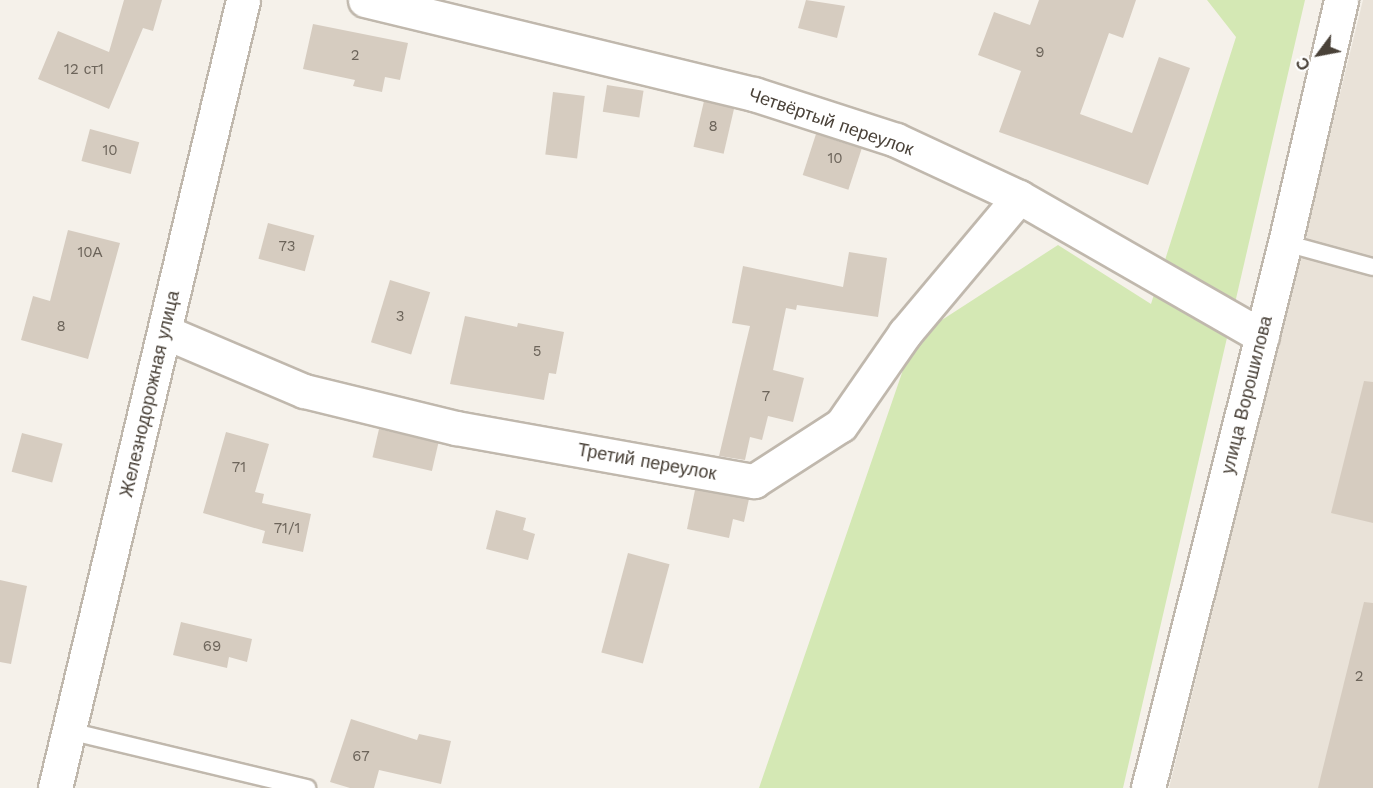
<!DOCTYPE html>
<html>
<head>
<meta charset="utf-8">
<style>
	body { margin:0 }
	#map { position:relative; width:1373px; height:788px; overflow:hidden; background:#f5f1ea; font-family:"Work Sans",sans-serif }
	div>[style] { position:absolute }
	.residential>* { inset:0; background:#e9e2d8 }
	.green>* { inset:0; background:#d4e8b4 }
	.building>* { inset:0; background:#d6ccc0; transform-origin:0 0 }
	.roads { filter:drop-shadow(2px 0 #c0b8ad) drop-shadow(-2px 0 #c0b8ad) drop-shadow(0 2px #c0b8ad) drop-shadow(0 -2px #c0b8ad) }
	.service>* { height:16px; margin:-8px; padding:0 8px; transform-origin:8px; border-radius:8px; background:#fff }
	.minor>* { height:33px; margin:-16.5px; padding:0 16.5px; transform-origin:16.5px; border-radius:16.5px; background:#fff }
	span { translate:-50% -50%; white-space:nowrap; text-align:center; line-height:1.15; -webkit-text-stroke:5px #fff; paint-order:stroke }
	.number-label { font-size:15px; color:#6c645a }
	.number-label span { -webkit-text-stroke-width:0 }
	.street-label { font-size:18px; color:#494138 }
	.north { position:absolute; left:1289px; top:24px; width:60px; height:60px; -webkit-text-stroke:4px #fff; paint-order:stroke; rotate:238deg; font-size:16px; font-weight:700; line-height:24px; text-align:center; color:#494138 }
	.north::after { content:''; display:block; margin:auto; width:21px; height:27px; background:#494138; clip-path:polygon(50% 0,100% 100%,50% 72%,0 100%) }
</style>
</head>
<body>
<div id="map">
	<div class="residential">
		<div style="clip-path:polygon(1363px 0,1373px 0,1373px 788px,1169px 788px)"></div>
	</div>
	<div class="green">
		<div style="clip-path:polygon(1207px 0,1305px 0,1123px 788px,759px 788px,914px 338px,1058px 245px,1151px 304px,1236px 37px)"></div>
	</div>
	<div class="building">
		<div style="clip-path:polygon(124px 0,162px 0,153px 31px,143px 28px,109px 109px,38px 79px,58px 31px,109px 52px)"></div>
		<div style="clip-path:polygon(806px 0,845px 6px,837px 38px,798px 28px)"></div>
		<div style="clip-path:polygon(1039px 0,1136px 0,1123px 38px,1109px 33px,1080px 114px,1132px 133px,1159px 57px,1190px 68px,1148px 185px,999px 132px,1021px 71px,978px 55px,994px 12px,1030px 25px)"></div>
		<div style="clip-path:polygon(313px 24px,408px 43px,400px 80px,385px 77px,382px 92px,353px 86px,355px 80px,303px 69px)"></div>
		<div style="left:607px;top:85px;width:37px;height:27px;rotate:9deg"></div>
		<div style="left:553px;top:92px;width:32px;height:63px;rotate:7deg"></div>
		<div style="left:704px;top:101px;width:31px;height:47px;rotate:13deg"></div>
		<div style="left:90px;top:129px;width:51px;height:33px;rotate:15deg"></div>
		<div style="left:816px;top:134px;width:48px;height:43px;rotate:18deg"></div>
		<div style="left:268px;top:223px;width:48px;height:37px;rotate:15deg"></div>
		<div style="clip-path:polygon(68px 230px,120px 243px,88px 359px,21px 340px,33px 296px,50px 301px)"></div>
		<div style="clip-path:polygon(849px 252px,887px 258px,878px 317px,797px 305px,796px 310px,786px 308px,773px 370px,804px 378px,793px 422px,768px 416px,762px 440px,750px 437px,745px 460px,719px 456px,750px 326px,732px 323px,743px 266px,843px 287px)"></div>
		<div style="left:390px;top:280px;width:42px;height:65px;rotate:17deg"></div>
		<div style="clip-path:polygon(465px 316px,517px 327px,518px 323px,564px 332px,556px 374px,549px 373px,544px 400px,450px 384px)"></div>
		<div style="clip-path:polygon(1364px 381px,1373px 382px,1373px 523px,1331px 513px)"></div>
		<div style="left:379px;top:429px;width:61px;height:29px;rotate:13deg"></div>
		<div style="clip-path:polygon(226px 432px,269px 444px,255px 492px,264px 494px,262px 503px,311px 514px,303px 552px,262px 543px,265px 531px,203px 513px)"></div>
		<div style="left:22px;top:433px;width:42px;height:40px;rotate:15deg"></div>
		<div style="clip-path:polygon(695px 490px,749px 499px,744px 522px,733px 519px,729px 538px,687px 529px)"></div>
		<div style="clip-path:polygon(496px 510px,526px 518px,523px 530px,535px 534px,528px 560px,486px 549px)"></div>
		<div style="left:628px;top:553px;width:43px;height:103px;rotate:15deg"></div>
		<div style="clip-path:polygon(0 580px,27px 586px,11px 664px,0 662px)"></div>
		<div style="clip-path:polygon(1364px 602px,1373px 603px,1373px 788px,1318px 788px)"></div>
		<div style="clip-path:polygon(181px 622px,252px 639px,247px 662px,229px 657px,227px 668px,173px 655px)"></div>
		<div style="clip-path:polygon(351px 719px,417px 740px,419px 734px,451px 741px,441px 784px,379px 770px,374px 788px,350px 788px,330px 782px)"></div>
	</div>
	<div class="roads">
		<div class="service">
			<div style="left:1285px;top:243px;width:91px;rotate:15.3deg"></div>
			<div style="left:69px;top:731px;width:245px;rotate:13.5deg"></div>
		</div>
		<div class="minor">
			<div style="left:365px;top:0;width:400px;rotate:13.6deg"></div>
			<div style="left:754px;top:94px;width:149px;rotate:17.9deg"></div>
			<div style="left:896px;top:140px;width:136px;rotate:24.9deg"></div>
			<div style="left:1019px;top:197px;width:280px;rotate:29.8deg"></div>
			<div style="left:165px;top:332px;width:151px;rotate:23deg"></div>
			<div style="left:304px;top:391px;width:156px;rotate:13.7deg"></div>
			<div style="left:456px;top:428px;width:303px;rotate:10.1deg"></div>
			<div style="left:754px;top:481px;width:103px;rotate:-32.8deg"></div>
			<div style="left:841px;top:425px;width:112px;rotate:-55.2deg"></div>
			<div style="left:905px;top:333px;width:177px;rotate:-50deg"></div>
			<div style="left:55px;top:788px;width:810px;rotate:-76.58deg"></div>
			<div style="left:1148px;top:788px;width:562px;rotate:-75.89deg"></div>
			<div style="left:1285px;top:243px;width:249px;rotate:-77deg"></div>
		</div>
	</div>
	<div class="number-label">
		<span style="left:1040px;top:53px">9</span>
		<span style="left:355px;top:56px">2</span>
		<span style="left:84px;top:70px">12 ст1</span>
		<span style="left:713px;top:127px">8</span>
		<span style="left:110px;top:151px">10</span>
		<span style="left:835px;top:159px">10</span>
		<span style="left:287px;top:247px">73</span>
		<span style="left:90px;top:253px">10А</span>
		<span style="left:400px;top:317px">3</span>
		<span style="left:61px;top:327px">8</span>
		<span style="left:537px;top:352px">5</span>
		<span style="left:766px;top:397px">7</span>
		<span style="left:239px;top:468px">71</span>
		<span style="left:287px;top:529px">71/1</span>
		<span style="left:212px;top:647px">69</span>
		<span style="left:1359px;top:677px">2</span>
		<span style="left:361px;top:757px">67</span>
	</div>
	<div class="street-label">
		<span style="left:831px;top:122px;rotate:19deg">Четвёртый переулок</span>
		<span style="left:150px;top:394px;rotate:-77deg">Железнодорожная улица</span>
		<span style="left:1247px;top:395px;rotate:-76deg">улица Ворошилова</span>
		<span style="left:647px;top:462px;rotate:10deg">Третий переулок</span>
	</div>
	<div class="north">С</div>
</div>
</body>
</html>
